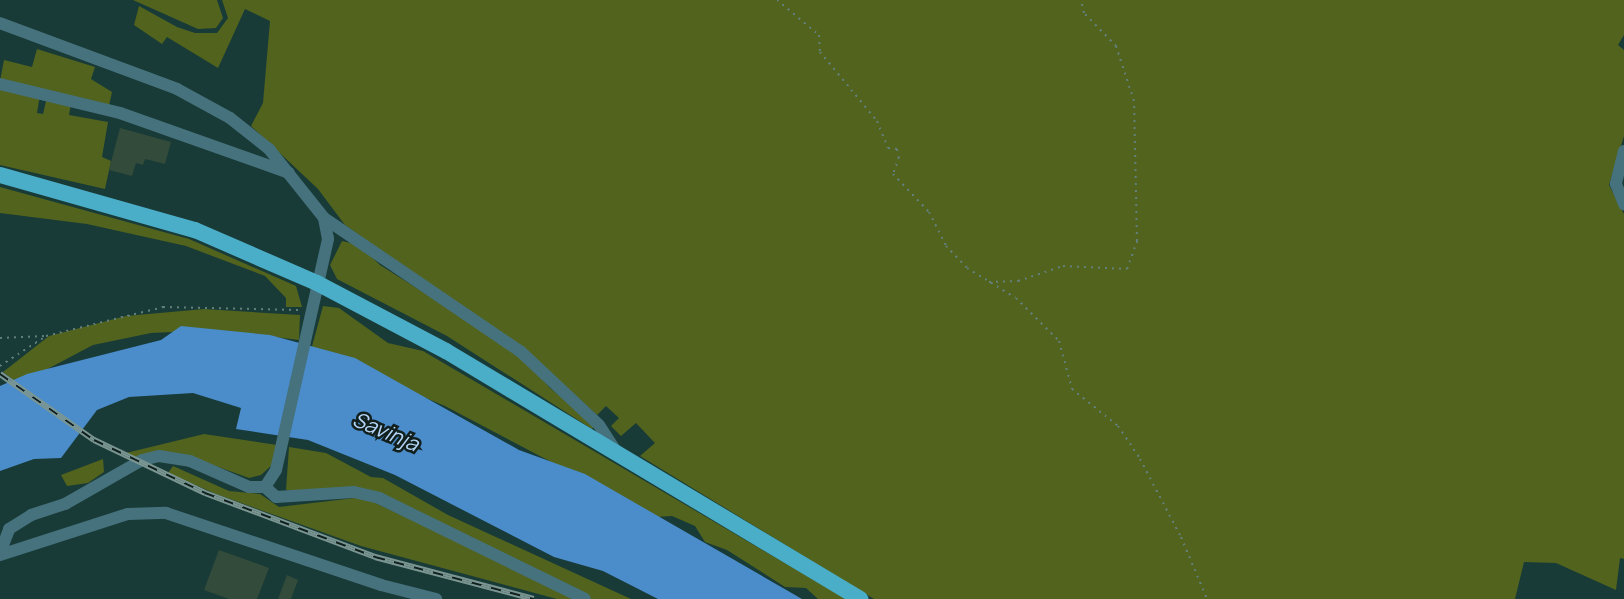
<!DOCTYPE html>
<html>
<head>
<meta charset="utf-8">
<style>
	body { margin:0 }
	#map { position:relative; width:1624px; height:599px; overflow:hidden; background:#193b37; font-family:Manrope,sans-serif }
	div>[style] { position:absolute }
	.green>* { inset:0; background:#51631d }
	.water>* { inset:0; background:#4b8cca }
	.building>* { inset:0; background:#334b3a }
	.path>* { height:2px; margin-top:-1px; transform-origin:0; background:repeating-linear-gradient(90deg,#627f7b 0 2px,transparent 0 7px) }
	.minor>* { height:12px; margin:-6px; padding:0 6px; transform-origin:6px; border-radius:6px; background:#46727e }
	.major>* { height:16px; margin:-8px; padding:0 8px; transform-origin:8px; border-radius:8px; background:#4baec8 }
	.rail>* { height:6px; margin-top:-3px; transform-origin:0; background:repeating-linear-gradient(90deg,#111f1d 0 10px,#7b9692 0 20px); box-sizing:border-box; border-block:2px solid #7b9692 }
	span { translate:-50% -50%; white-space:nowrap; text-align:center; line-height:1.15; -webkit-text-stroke:5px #111f1d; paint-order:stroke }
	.water-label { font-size:21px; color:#b4d5f6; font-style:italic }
</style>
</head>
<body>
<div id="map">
	<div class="green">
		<div style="clip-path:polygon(133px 0,217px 0,223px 18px,216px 28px,198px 29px)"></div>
		<div style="clip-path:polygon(222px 0,1624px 0,1624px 35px,1618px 45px,1624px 50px,1624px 136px,1609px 185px,1624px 214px,1624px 559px,1620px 558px,1616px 590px,1556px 563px,1524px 562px,1515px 599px,874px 599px,640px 456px,655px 443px,636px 423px,621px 436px,611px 426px,619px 418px,606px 406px,597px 415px,542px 365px,345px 225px,318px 189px,251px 126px,263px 103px,270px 21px,245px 9px,218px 68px,167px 37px,162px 44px,134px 25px,139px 6px,177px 27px,195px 33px,217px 33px,228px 18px)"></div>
		<div style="clip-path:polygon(37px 49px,95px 67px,91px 79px,112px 92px,109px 106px,0 81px,4px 60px,32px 67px)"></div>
		<div style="clip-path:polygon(0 86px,40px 95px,37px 113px,43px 114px,47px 97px,71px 103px,69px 115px,108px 122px,102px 157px,111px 161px,105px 189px,0 165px)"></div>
		<div style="clip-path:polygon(0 187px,189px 239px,296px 286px,302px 307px,286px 307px,286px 298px,265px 276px,186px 246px,87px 224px,0 213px)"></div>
		<div style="clip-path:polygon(342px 241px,359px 245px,380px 265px,518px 352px,550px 388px,595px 425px,592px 429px,447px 336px,337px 279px,330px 265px)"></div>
		<div style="clip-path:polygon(323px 306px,339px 308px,388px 343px,423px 351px,846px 599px,818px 599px,806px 588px,785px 587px,727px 550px,705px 542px,695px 526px,672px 516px,656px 517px,445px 406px,311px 350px)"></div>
		<div style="clip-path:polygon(204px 309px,300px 315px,299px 340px,216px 330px,151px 333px,93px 345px,19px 384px,3px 372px,49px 336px,126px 316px)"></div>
		<div style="clip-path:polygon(204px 434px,277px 445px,273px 464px,261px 475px,249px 478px,182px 454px,162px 451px,140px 459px,126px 453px)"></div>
		<div style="clip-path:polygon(289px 447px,326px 453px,371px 477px,383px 478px,448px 515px,631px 599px,591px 599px,385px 496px,286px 490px)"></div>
		<div style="clip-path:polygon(103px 459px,104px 472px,88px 483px,67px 486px,61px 475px)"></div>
		<div style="clip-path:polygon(173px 466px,229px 491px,260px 494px,279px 507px,363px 497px,579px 599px,557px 599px,361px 546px,216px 494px,168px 473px)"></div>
	</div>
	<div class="water">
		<div style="clip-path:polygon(181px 326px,270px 335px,355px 358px,519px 450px,585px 474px,802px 599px,658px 599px,603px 571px,554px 557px,395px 475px,308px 440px,236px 429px,241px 408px,193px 393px,129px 397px,97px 410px,61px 458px,34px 459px,0 471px,0 386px,27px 374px,161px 340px)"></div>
	</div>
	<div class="building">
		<div style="clip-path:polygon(120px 128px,171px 142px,165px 164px,145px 159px,143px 165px,136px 163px,132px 176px,109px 170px)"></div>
		<div style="clip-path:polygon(219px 550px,269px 568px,257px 599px,229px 599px,204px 590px)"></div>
		<div style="clip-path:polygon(287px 575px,298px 580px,291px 599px,278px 599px)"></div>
	</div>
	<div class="path">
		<div style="left:777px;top:0;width:55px;rotate:39.8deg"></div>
		<div style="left:819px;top:35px;width:17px;rotate:87deg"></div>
		<div style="left:820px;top:52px;width:89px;rotate:50.4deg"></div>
		<div style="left:877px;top:121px;width:29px;rotate:68deg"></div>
		<div style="left:888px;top:148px;width:9px;rotate:6deg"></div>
		<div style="left:897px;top:149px;width:8px;rotate:76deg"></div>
		<div style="left:899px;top:157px;width:18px;rotate:109deg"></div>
		<div style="left:893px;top:174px;width:52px;rotate:46.5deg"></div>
		<div style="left:929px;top:212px;width:38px;rotate:63deg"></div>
		<div style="left:946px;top:246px;width:30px;rotate:46deg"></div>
		<div style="left:967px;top:268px;width:57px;rotate:31.5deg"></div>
		<div style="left:1016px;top:298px;width:61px;rotate:45deg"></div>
		<div style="left:1059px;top:341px;width:50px;rotate:74.8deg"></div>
		<div style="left:1072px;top:389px;width:59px;rotate:38.8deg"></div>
		<div style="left:1118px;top:426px;width:40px;rotate:56deg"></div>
		<div style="left:1140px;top:459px;width:88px;rotate:62.3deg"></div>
		<div style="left:1181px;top:537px;width:67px;rotate:67.2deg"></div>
		<div style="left:989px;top:282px;width:29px;rotate:-2deg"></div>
		<div style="left:1018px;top:281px;width:47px;rotate:-18.4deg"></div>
		<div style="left:1063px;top:266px;width:64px;rotate:2.7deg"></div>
		<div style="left:1127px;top:269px;width:30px;rotate:-70deg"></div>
		<div style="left:1137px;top:241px;width:140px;rotate:-91.2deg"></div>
		<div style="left:1134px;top:101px;width:58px;rotate:-108.1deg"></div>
		<div style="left:1116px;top:46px;width:46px;rotate:-134.1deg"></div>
		<div style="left:1084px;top:13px;width:13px;rotate:-103deg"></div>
		<div style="left:0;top:338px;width:45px;rotate:-2.5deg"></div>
		<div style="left:0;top:366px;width:55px;rotate:-33.1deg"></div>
		<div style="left:46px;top:336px;width:121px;rotate:-13.9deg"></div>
		<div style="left:163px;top:307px;width:135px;rotate:1.3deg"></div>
	</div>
	<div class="minor">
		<div style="left:0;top:23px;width:189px;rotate:20.4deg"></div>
		<div style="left:177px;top:89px;width:60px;rotate:28.7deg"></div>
		<div style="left:230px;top:118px;width:50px;rotate:38.5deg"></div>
		<div style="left:269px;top:149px;width:88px;rotate:51.4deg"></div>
		<div style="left:324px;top:218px;width:237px;rotate:34.2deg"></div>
		<div style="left:520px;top:351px;width:108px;rotate:43.1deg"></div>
		<div style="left:599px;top:425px;width:33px;rotate:57deg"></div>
		<div style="left:0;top:84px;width:123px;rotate:13.6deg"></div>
		<div style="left:120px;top:113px;width:179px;rotate:19.5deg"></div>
		<div style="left:1624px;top:151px;width:34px;rotate:104deg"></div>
		<div style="left:1616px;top:184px;width:22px;rotate:68deg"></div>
		<div style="left:265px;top:487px;width:20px;rotate:-57deg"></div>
		<div style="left:276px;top:470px;width:237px;rotate:-77.3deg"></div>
		<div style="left:328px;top:239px;width:21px;rotate:-101deg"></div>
		<div style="left:0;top:553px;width:26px;rotate:-69deg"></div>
		<div style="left:9px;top:529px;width:26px;rotate:-32deg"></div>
		<div style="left:31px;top:515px;width:36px;rotate:-18deg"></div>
		<div style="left:65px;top:504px;width:89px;rotate:-29.7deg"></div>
		<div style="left:142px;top:460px;width:17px;rotate:-13deg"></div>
		<div style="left:159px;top:456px;width:31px;rotate:9deg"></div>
		<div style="left:190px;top:461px;width:64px;rotate:23.8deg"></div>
		<div style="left:249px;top:487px;width:16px"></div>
		<div style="left:265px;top:487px;width:15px;rotate:42deg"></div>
		<div style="left:276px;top:497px;width:78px;rotate:-3.7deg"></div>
		<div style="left:354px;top:492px;width:26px;rotate:13deg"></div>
		<div style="left:379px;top:498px;width:229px;rotate:26.1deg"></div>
		<div style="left:0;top:555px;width:134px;rotate:-17.8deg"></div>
		<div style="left:128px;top:514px;width:38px;rotate:-2deg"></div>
		<div style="left:166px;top:513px;width:227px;rotate:18.5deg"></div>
		<div style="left:381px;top:585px;width:57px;rotate:14.3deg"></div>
	</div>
	<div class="major">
		<div style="left:0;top:175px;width:203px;rotate:15.8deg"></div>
		<div style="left:195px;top:230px;width:133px;rotate:23.5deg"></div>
		<div style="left:317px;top:283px;width:146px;rotate:27.8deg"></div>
		<div style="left:446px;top:351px;width:483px;rotate:30.9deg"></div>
	</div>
	<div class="rail">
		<div style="left:0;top:374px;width:115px;rotate:35.1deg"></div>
		<div style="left:94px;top:440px;width:123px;rotate:25.5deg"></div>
		<div style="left:205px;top:493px;width:182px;rotate:20.6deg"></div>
		<div style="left:375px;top:557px;width:164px;rotate:14.8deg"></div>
	</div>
	<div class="water-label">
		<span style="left:386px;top:431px;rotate:23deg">Savinja</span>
	</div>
</div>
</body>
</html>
